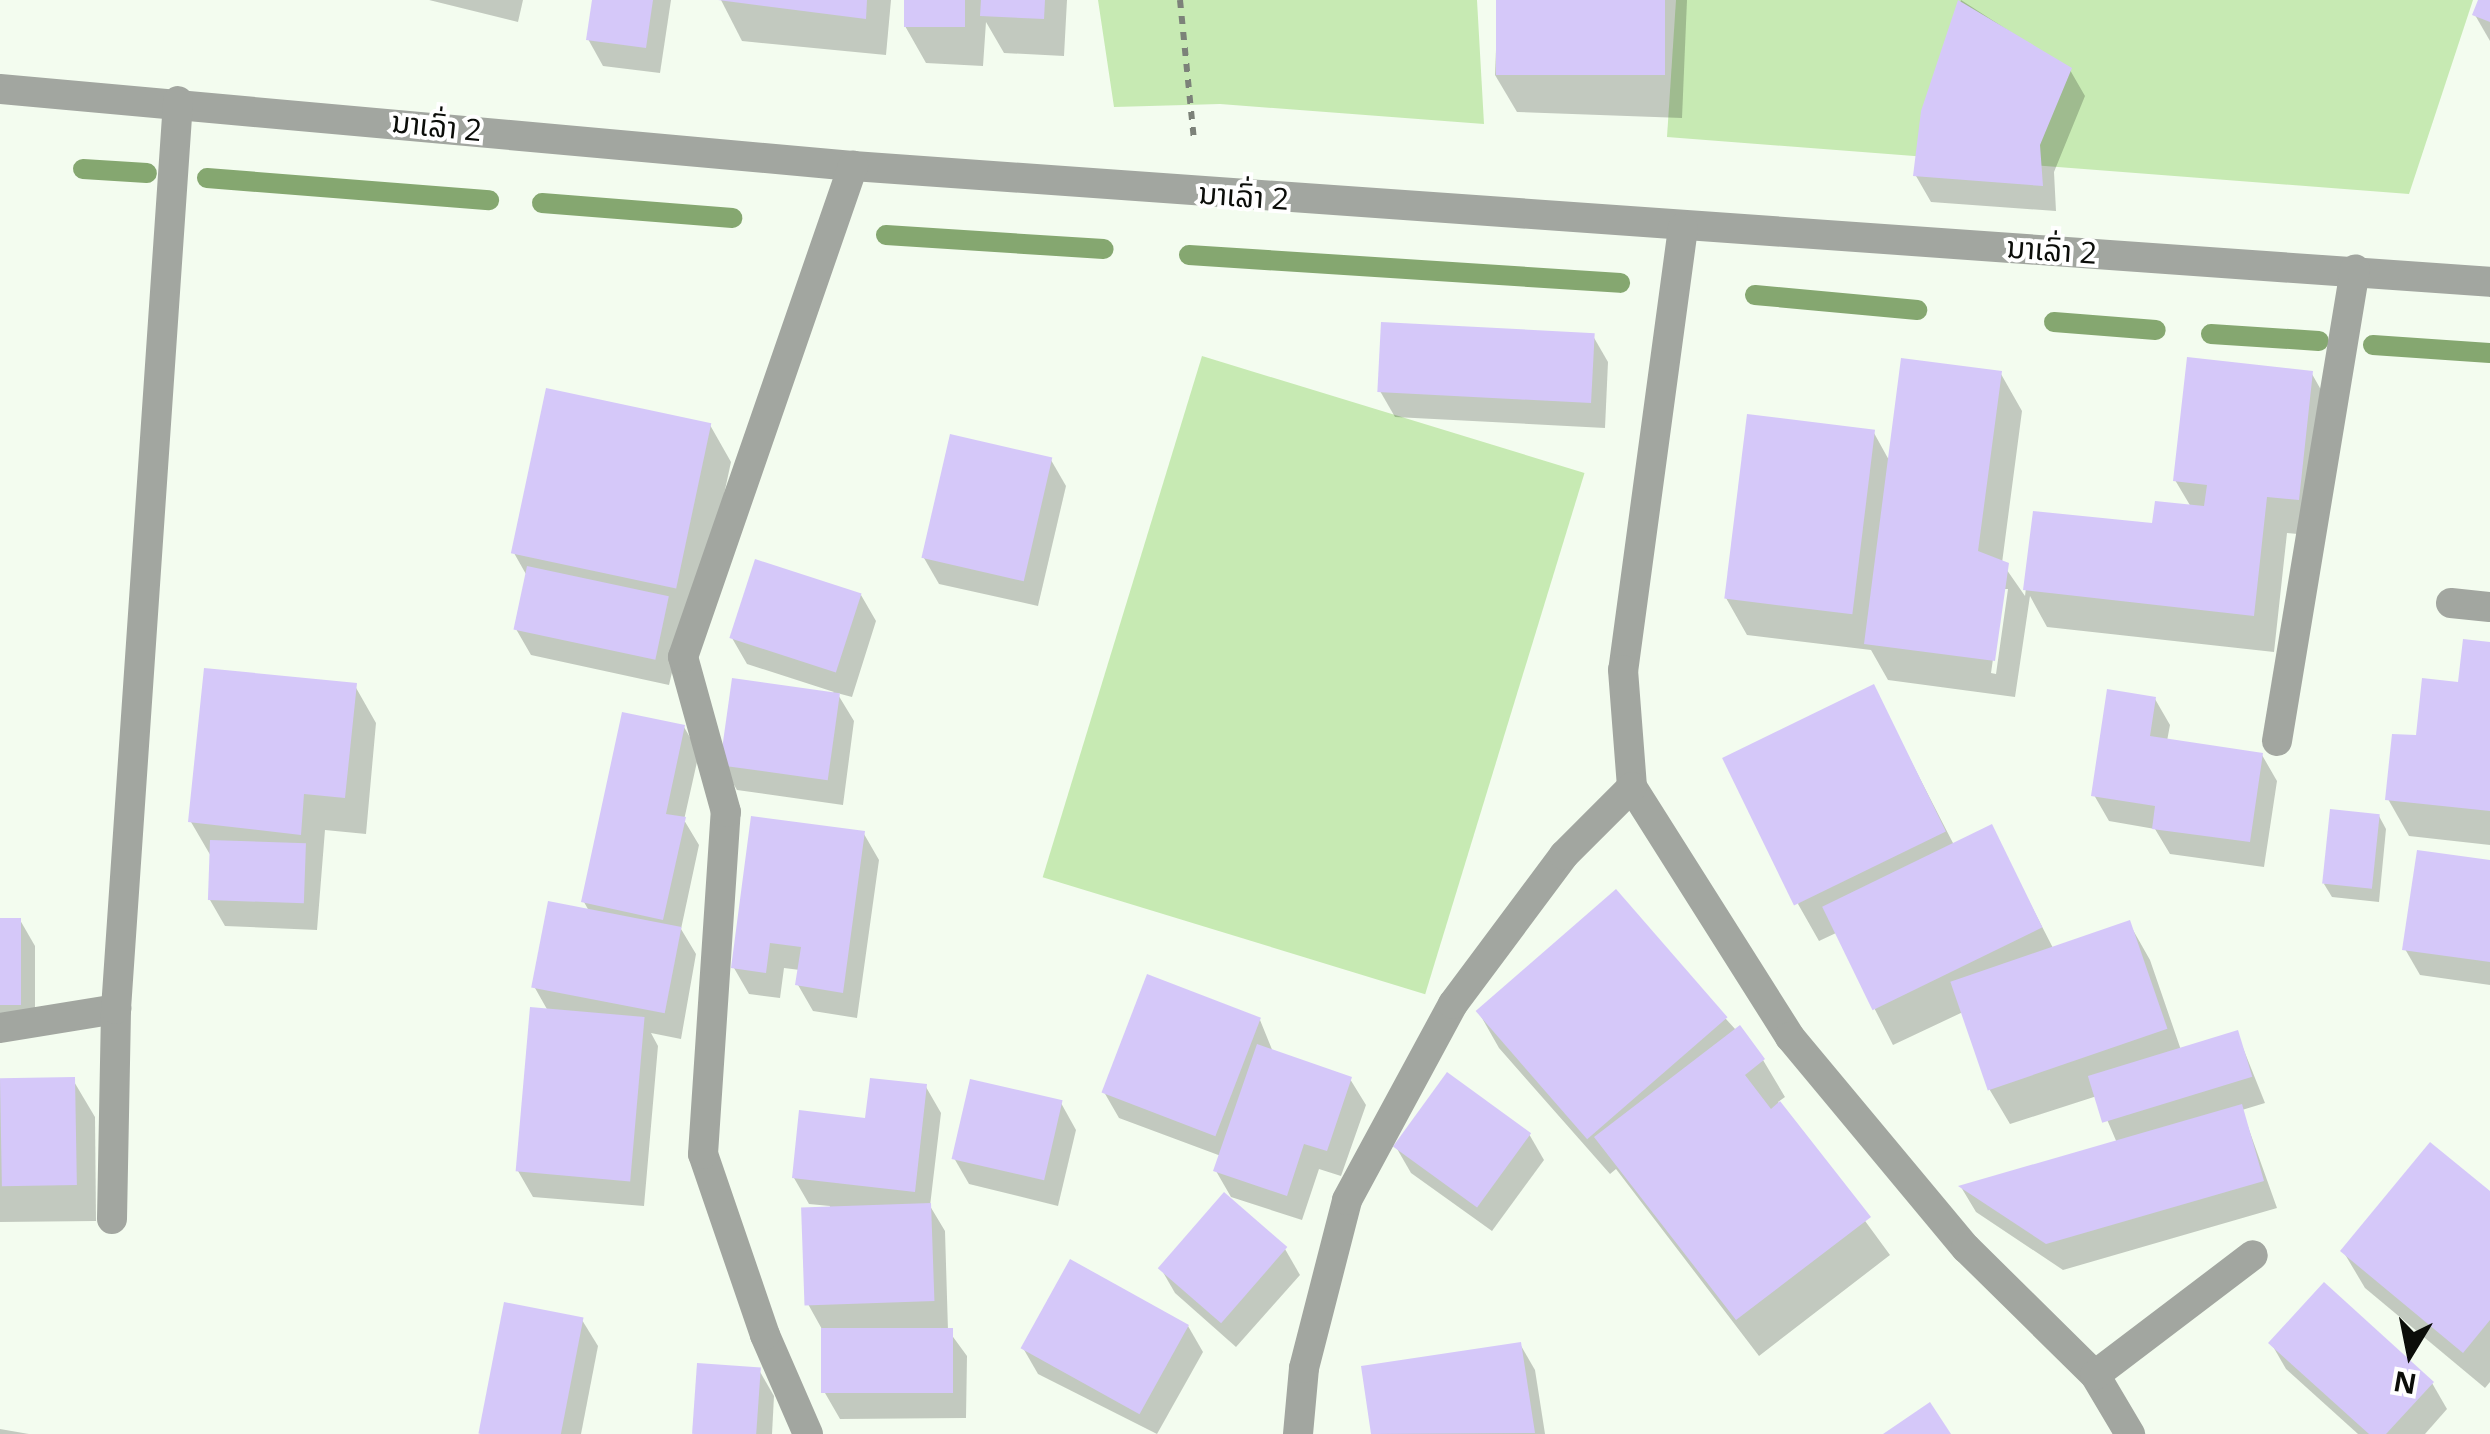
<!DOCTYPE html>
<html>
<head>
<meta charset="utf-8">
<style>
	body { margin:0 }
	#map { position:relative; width:2490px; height:1434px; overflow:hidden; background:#f3fcef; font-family:"Open Sans","Noto Sans Lao",sans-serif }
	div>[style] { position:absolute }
	.green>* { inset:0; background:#c7eab3; transform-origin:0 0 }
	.shadow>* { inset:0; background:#0003 }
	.stream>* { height:20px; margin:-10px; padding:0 10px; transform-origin:10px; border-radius:10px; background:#85a770 }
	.building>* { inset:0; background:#d5c8f9; transform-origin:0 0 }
	.path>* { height:6px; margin-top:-3px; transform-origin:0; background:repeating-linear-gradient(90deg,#7c8279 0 8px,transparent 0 16px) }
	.minor>* { height:30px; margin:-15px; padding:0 15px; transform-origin:15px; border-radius:15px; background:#a2a6a0 }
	span { translate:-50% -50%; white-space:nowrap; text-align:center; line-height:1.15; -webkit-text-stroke:8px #fff; paint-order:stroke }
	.street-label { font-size:30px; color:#0b0d09 }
	.north { position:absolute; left:2360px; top:1304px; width:100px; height:100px; -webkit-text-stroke:8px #fff; paint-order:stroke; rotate:190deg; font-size:28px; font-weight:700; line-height:40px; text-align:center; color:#0b0d09 }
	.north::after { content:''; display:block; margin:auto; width:35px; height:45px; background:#0b0d09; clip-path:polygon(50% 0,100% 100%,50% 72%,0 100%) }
</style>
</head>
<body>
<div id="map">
	<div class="green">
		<div style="clip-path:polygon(1098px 0,1477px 0,1484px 124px,1220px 104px,1114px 107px)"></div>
		<div style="clip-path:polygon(1676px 0,2473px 0,2409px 194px,1667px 137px)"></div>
		<div style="left:1202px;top:356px;width:400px;height:545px;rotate:17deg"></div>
	</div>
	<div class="shadow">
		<div style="clip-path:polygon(429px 0,523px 0,518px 22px)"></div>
		<div style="clip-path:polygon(594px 0,671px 0,660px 73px,603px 66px,588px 39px)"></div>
		<div style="clip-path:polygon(721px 0,891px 0,886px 55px,742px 41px)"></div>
		<div style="clip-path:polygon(907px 0,1067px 0,1064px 56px,1004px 53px,986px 22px,983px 66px,926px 63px,905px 26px)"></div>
		<div style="clip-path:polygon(1498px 0,1687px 0,1682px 118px,1517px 112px,1495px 75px)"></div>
		<div style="clip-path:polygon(1961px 0,2070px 70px,2085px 96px,2054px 172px,2056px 211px,1931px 202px,1916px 176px,1924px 112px)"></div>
		<div style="clip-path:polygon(2480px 0,2490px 0,2490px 41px,2475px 15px)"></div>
		<div style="clip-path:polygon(1593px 336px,1608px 362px,1605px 428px,1395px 417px,1380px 391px)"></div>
		<div style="clip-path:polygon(evenodd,2001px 374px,2022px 411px,2002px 563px,2025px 596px,2035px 513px,2154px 526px,2191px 507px,2175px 480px,2312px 374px,2333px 411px,2319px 536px,2287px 533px,2274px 652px,2047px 627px,2030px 596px,2015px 697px,1888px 680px,1871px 650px,1747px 635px,1726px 598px,1874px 433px,1890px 462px,2001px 374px,2003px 589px,2008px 589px,1996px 674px,1991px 673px,2003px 589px)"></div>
		<div style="clip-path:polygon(710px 425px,731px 462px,696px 624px,683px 626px,669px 685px,531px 655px,516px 629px,527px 576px,514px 553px)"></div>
		<div style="clip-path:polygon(1051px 460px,1066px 486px,1038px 606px,939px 584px,924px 558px)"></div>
		<div style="clip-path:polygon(861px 595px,876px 621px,852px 697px,837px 693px,854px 721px,843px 805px,737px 790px,722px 764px,834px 692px,747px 664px,732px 638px)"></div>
		<div style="clip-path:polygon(2490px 644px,2490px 845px,2409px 836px,2388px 799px)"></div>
		<div style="clip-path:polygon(355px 686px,376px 723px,366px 834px,325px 830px,317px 930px,225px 926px,210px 900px,212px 858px,191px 822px)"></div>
		<div style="clip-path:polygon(1873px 687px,1954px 845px,1991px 827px,2053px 948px,2129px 923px,2150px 960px,2181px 1050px,2237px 1033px,2265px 1103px,2242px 1110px,2277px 1208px,2063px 1270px,1976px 1212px,1961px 1187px,2117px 1143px,2097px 1096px,2010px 1124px,1988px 1087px,1963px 1012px,1893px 1045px,1836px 933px,1819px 941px,1798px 904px)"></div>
		<div style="clip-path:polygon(2155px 699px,2170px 725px,2167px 741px,2262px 755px,2277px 781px,2264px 867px,2170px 854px,2155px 829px,2109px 821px,2094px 795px)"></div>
		<div style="clip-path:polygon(684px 727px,699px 753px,684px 820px,699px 845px,681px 929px,696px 954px,681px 1039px,651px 1033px,658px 1046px,644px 1206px,533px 1197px,518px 1171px,548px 1011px,535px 988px,589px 911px,584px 902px)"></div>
		<div style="clip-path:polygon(2379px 816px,2386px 829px,2379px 902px,2332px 897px,2324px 884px)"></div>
		<div style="clip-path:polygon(864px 834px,879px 860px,857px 1018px,813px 1011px,798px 985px,800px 970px,784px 968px,780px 998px,749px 994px,734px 968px)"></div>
		<div style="clip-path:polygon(2490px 862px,2490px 985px,2420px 975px,2405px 949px)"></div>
		<div style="clip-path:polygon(0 920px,20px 920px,35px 946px,35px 1031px,0 1031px)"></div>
		<div style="clip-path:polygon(1478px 1011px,1726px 1019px,1763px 1060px,1785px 1097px,1778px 1102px,1890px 1255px,1759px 1356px,1616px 1169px,1610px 1174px,1499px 1048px)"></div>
		<div style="clip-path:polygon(1260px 1020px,1273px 1052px,1350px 1079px,1366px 1105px,1341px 1176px,1319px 1169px,1302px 1220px,1231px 1197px,1216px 1171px,1221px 1156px,1119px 1118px,1104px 1092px)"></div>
		<div style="clip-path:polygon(0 1080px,73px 1080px,95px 1117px,96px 1221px,0 1222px)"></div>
		<div style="clip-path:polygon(926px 1087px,941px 1113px,930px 1206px,945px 1231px,948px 1330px,967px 1356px,966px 1418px,840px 1419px,825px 1393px,823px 1331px,808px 1304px,830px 1206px,809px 1204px,794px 1178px,867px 1121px)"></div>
		<div style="clip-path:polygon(1061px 1103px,1076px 1130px,1058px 1206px,969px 1184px,954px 1158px)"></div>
		<div style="clip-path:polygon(1529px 1134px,1544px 1160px,1492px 1231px,1411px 1173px,1396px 1147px)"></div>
		<div style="clip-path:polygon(2490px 1195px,2490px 1382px,2485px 1388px,2365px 1288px,2343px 1251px)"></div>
		<div style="clip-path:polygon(1285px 1249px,1300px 1275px,1236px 1347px,1175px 1293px,1160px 1267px)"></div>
		<div style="clip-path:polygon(582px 1320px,598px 1346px,581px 1434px,482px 1434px)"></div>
		<div style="clip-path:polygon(1188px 1326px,1203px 1352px,1157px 1434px,1038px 1374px,1023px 1348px)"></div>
		<div style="clip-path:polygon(2271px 1343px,2432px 1383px,2447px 1409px,2425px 1434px,2358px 1434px,2286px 1369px)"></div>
		<div style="clip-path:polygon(1520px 1344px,1535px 1370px,1545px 1434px,1373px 1434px,1364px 1368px)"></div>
		<div style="clip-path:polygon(759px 1370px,774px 1396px,772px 1434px,695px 1434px)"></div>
		<div style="clip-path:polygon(0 1429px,29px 1434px,0 1434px)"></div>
	</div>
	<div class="stream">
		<div style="left:83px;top:169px;width:64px;rotate:3.6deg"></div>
		<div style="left:207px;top:178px;width:283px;rotate:4.5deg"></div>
		<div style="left:542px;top:203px;width:191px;rotate:4.5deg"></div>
		<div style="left:886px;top:235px;width:218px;rotate:3.7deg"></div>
		<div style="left:1189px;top:255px;width:432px;rotate:3.7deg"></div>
		<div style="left:1755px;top:295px;width:163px;rotate:5.3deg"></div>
		<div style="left:2054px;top:322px;width:102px;rotate:4.5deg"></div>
		<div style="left:2211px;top:334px;width:108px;rotate:3.7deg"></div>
		<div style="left:2373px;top:345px;width:117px;rotate:3.9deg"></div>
	</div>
	<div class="building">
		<div style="clip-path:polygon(592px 0,653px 0,646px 48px,586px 40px)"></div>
		<div style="clip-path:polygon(718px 0,867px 0,866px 19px)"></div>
		<div style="left:904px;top:0;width:61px;height:27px"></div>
		<div style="clip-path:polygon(981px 0,1045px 0,1044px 19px,980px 16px)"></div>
		<div style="left:1496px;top:0;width:169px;height:75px"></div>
		<div style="clip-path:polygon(1958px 0,2072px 68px,2040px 145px,2043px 186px,1913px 176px,1921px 111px)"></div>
		<div style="clip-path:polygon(2478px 0,2490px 0,2490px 22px,2472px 15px)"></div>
		<div style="left:1381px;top:322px;width:214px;height:70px;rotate:3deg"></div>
		<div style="clip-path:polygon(2187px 357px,2313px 371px,2299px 500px,2267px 497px,2254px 616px,2023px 590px,2033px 511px,2152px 523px,2155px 501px,2204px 506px,2207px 485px,2173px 481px)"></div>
		<div style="clip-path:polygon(1901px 358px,2002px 371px,1978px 551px,2009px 563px,1995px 661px,1864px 644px)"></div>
		<div style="left:546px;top:388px;width:169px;height:169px;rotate:12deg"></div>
		<div style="left:1747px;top:414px;width:129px;height:186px;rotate:7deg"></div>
		<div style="left:950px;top:434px;width:105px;height:127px;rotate:13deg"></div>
		<div style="left:755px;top:559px;width:112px;height:83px;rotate:18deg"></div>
		<div style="left:527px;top:566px;width:145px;height:65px;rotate:12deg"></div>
		<div style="clip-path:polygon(2463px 639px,2490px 642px,2490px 811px,2385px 800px,2392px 734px,2416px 735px,2422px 678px,2458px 682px)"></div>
		<div style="clip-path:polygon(204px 668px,357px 683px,345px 798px,304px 794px,301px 835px,188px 822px)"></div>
		<div style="left:732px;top:678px;width:109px;height:88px;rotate:8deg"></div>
		<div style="left:1874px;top:684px;width:164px;height:169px;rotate:64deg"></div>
		<div style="clip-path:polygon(2107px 689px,2156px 697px,2150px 736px,2263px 753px,2250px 842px,2152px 829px,2155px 806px,2091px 796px)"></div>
		<div style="clip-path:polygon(622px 712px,685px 725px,666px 814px,686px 817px,663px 920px,581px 902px)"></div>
		<div style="left:2330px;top:809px;width:50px;height:75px;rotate:6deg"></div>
		<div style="clip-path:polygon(751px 816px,865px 831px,843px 993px,795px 985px,801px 947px,770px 943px,766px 973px,731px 968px)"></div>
		<div style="left:1992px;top:824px;width:115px;height:189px;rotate:64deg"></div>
		<div style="left:210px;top:840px;width:96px;height:60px;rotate:2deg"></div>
		<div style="clip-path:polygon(2417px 850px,2490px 860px,2490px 962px,2402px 950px)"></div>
		<div style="left:1616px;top:889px;width:170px;height:186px;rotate:49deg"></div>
		<div style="left:548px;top:901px;width:136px;height:88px;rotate:11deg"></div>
		<div style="left:0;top:918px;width:21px;height:87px"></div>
		<div style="left:2130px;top:920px;width:115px;height:190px;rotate:71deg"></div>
		<div style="left:1147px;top:974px;width:122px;height:127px;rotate:21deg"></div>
		<div style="left:530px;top:1007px;width:115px;height:165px;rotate:5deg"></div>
		<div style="clip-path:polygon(1740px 1025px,1765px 1059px,1745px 1075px,1771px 1109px,1780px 1101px,1871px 1217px,1736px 1320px,1594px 1137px)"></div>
		<div style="left:2238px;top:1030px;width:49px;height:157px;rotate:73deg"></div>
		<div style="clip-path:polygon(1257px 1044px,1352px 1077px,1327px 1151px,1304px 1144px,1287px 1196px,1213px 1171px)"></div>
		<div style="left:1447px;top:1072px;width:104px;height:92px;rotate:36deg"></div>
		<div style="left:75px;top:1077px;width:108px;height:75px;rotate:89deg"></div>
		<div style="clip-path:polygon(870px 1078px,927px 1084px,915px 1192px,792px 1178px,799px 1110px,865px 1118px)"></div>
		<div style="left:970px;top:1079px;width:95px;height:82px;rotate:13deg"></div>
		<div style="clip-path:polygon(2242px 1104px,2264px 1181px,2046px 1244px,1958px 1186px)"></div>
		<div style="clip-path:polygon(2430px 1142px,2490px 1191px,2490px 1320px,2463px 1353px,2340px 1251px)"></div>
		<div style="left:1224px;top:1192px;width:84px;height:101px;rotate:41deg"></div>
		<div style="left:931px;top:1203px;width:98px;height:130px;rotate:88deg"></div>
		<div style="left:1070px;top:1259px;width:136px;height:102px;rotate:29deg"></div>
		<div style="clip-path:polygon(2324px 1282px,2434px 1382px,2386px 1434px,2369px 1434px,2268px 1343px)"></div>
		<div style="left:504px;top:1302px;width:81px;height:134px;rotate:11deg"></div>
		<div style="left:821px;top:1328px;width:132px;height:65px"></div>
		<div style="clip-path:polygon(1521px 1342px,1535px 1433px,1371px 1434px,1361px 1366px)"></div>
		<div style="left:697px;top:1363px;width:64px;height:71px;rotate:4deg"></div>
		<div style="clip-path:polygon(1930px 1402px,1951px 1434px,1883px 1434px)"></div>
	</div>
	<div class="path">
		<div style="left:1180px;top:0;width:142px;rotate:84.3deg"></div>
	</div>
	<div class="minor">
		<div style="left:0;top:89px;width:856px;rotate:5.16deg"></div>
		<div style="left:853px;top:166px;width:1641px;rotate:4.05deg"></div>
		<div style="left:1683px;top:228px;width:446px;rotate:97.7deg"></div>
		<div style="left:1623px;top:670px;width:117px;rotate:85.6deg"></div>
		<div style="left:1632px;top:787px;width:296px;rotate:57.7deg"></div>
		<div style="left:1790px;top:1037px;width:275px;rotate:50.2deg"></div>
		<div style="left:1966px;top:1248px;width:181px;rotate:44.6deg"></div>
		<div style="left:2095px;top:1375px;width:69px;rotate:59.3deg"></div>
		<div style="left:2451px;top:603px;width:39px;rotate:6deg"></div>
		<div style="left:2277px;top:741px;width:478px;rotate:-80.6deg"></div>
		<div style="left:0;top:1028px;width:118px;rotate:-9.3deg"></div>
		<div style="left:112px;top:1219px;width:210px;rotate:-88.9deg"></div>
		<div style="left:116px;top:1009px;width:910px;rotate:-86.09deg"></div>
		<div style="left:2095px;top:1375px;width:198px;rotate:-37.2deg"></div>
		<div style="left:808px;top:1434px;width:108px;rotate:-113.5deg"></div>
		<div style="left:765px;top:1335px;width:191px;rotate:-108.9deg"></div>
		<div style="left:703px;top:1154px;width:343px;rotate:-86.2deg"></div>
		<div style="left:726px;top:812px;width:161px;rotate:-105.5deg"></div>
		<div style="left:683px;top:657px;width:520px;rotate:-70.9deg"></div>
		<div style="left:1298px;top:1434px;width:66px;rotate:-84.8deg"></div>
		<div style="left:1304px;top:1368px;width:173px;rotate:-75.6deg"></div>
		<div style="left:1347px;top:1200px;width:223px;rotate:-61.6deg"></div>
		<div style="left:1453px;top:1004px;width:186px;rotate:-53.3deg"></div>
		<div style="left:1564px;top:855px;width:96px;rotate:-45deg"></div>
	</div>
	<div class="street-label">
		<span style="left:437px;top:126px;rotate:6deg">ນາເລົ່າ 2</span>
		<span style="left:1244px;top:196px;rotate:4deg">ນາເລົ່າ 2</span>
		<span style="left:2052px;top:250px;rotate:4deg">ນາເລົ່າ 2</span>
	</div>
	<div class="north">N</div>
</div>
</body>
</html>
